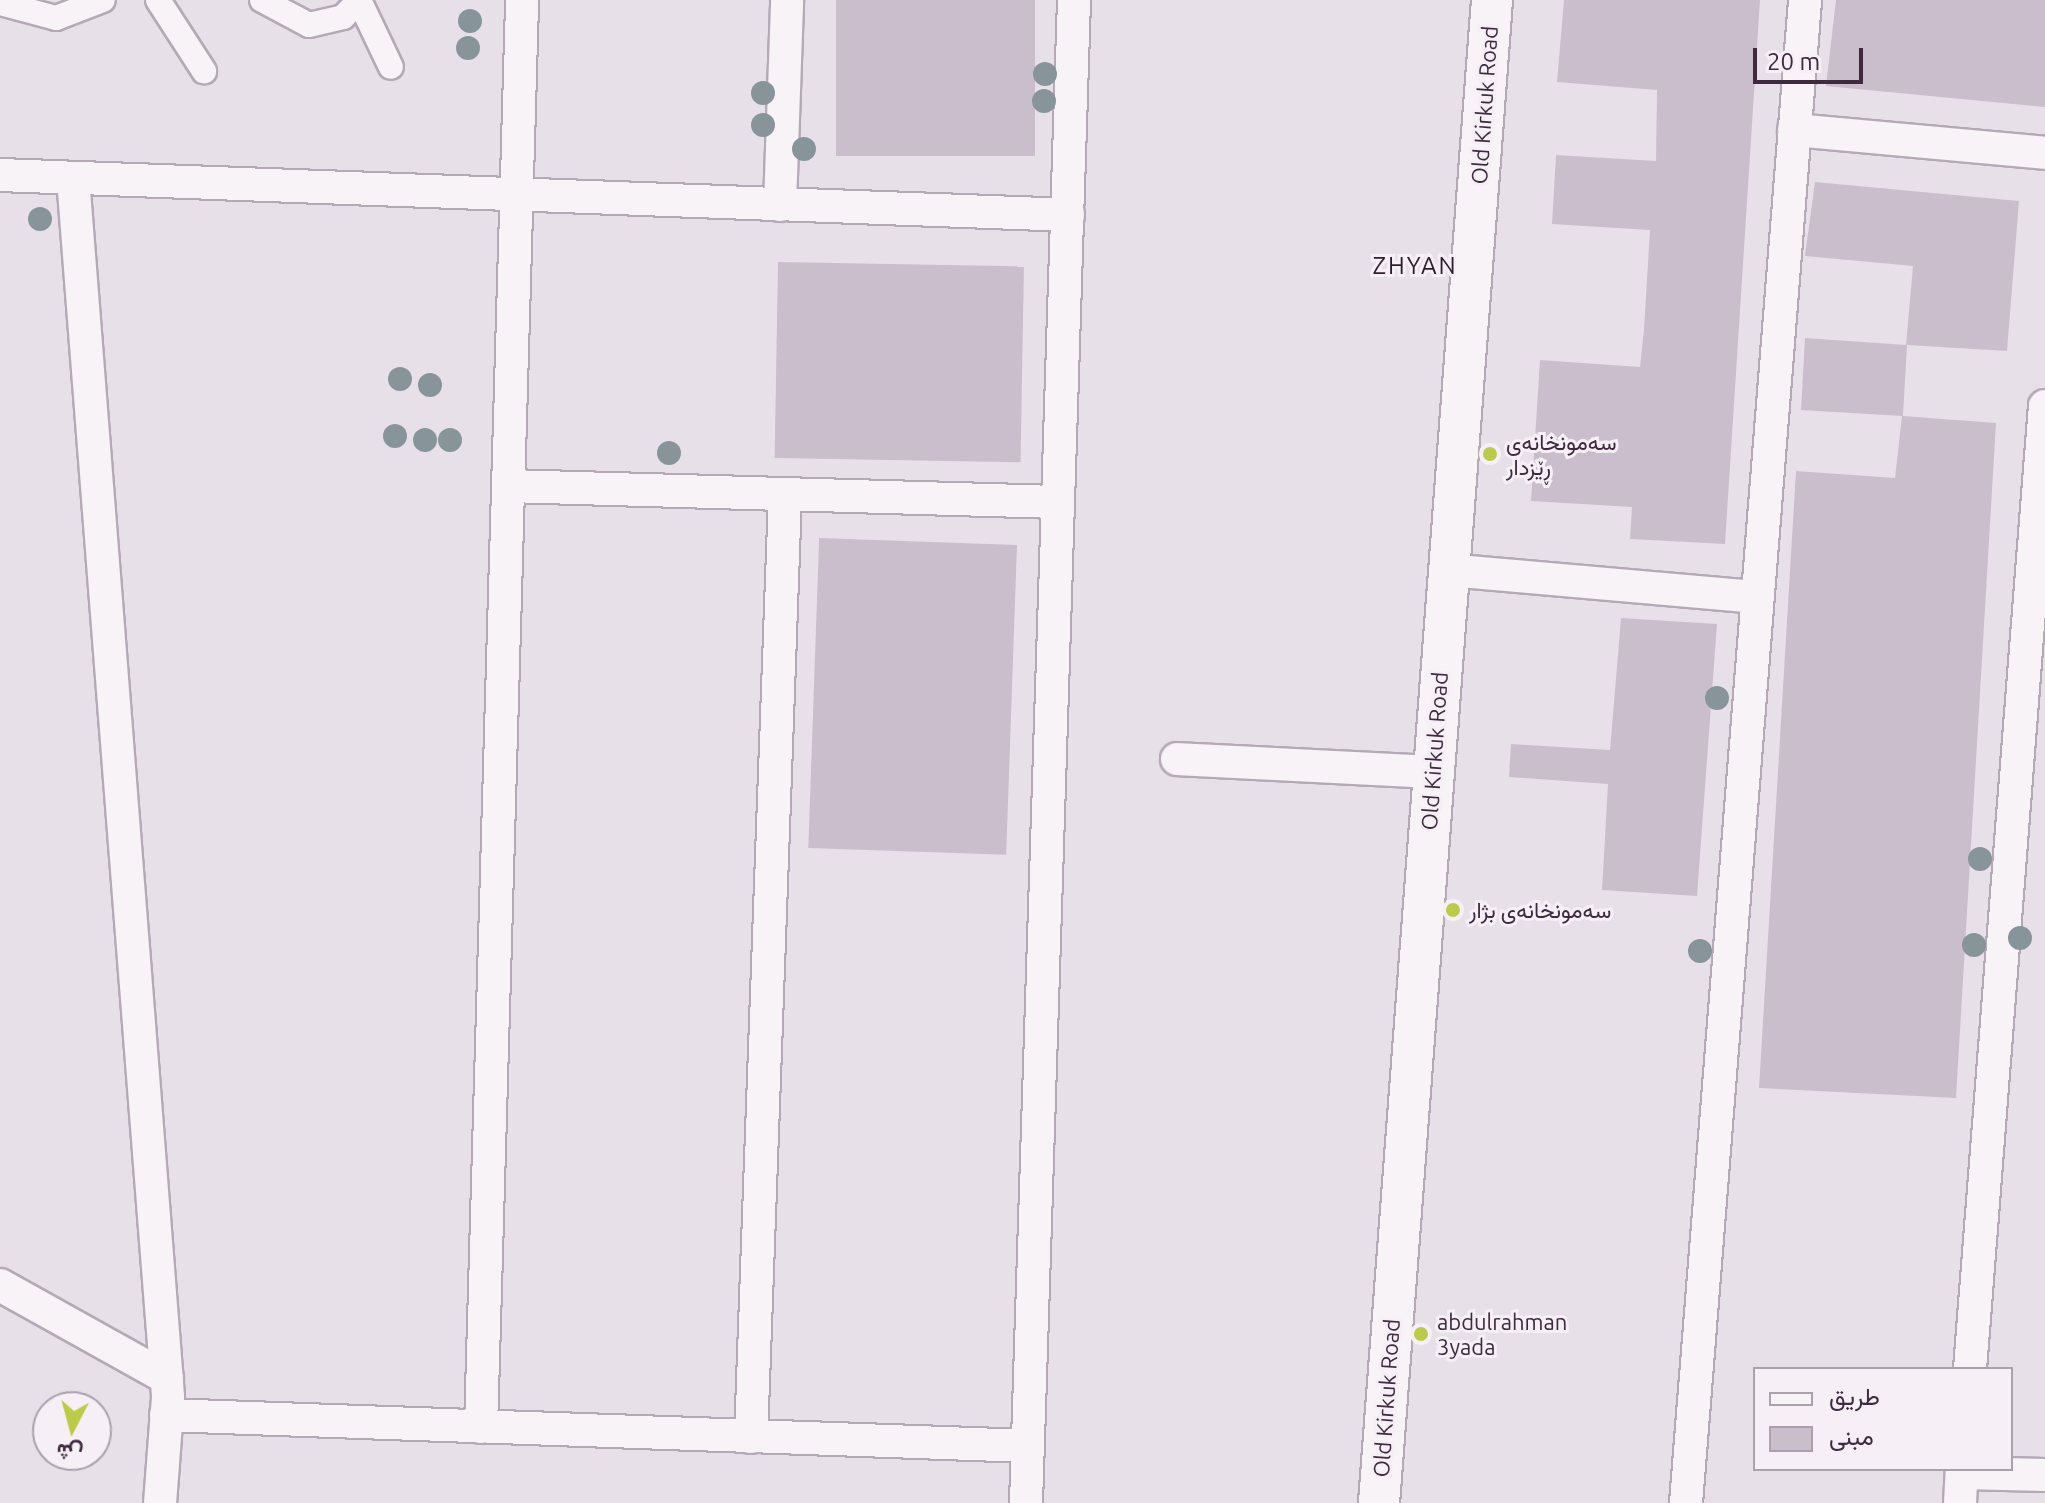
<!DOCTYPE html>
<html>
<head>
<meta charset="utf-8">
<style>
	body { margin:0 }
	#map { position:relative; width:2045px; height:1503px; overflow:hidden; background:#e8e0e9; font-family:Ubuntu,Vazirmatn,sans-serif }
	div>[style] { position:absolute }
	.building>* { inset:0; background:#cabecc; transform-origin:0 0 }
	.roads { filter:drop-shadow(2px 0 #b5a9b6) drop-shadow(-2px 0 #b5a9b6) drop-shadow(0 2px #b5a9b6) drop-shadow(0 -2px #b5a9b6) }
	.pedestrian>* { height:24px; margin:-12px; padding:0 12px; transform-origin:12px; border-radius:12px; background:#f7f3f7 }
	.minor>* { height:32px; margin:-16px; padding:0 16px; transform-origin:16px; border-radius:16px; background:#f7f3f7 }
	.tertiary>* { height:40px; margin:-20px; padding:0 20px; transform-origin:20px; border-radius:20px; background:#f7f3f7 }
	.trees>* { width:24px; height:24px; margin:-12px; border-radius:50%; background:#87959b }
	.dots>* { width:22px; height:22px; translate:-50% -50%; box-sizing:border-box; border:4px solid #f6f0f6; border-radius:50% }
	span { translate:-50% -50%; white-space:nowrap; text-align:center; line-height:1.15; -webkit-text-stroke:6px #f6f0f6; paint-order:stroke }
	.street-label { font-size:22px; color:#3e2940 }
	.poi-label { font-size:22px; color:#3e2940 }
	.left { translate:0 -50%; text-align:left }
	.neighbourhood-label { font-size:24px; color:#301b31; letter-spacing:2px }
	.legend { position:absolute; left:1753px; top:1367px; width:260px; height:104px; box-sizing:border-box; background:#f6f0f6; border:2px solid #aca0ad; margin:0; padding:10px 14px; list-style:none; font-size:24px; color:#3e2940 }
	.legend li { display:flex; align-items:center; gap:16px; height:40px }
	.legend b { width:40px; border:2px solid #aca0ad }
	.north { position:absolute; left:32px; top:1391px; width:80px; height:80px; box-sizing:border-box; background:#f6f0f6; border:2px solid #aca0ad; border-radius:50%; rotate:186deg; font-size:22px; font-weight:700; line-height:32px; text-align:center; color:#3e2940 }
	.north::after { content:''; display:block; margin:auto; width:28px; height:36px; background:#bbcb48; clip-path:polygon(50% 0,100% 100%,50% 72%,0 100%) }
	.scale { position:absolute; left:1753px; top:48px; width:110px; height:36px; box-sizing:border-box; border:4px solid #3e2940; border-top:0; padding-left:10px; font-size:24px; line-height:28px; white-space:nowrap; color:#3e2940; -webkit-text-stroke:6px #f6f0f6; paint-order:stroke }
</style>
</head>
<body>
<div id="map">
	<div class="building">
		<div style="left:836px;top:0;width:199px;height:156px"></div>
		<div style="clip-path:polygon(1564px 0,1760px 0,1725px 544px,1630px 539px,1632px 507px,1531px 501px,1540px 360px,1640px 367px,1644px 329px,1650px 230px,1552px 224px,1556px 155px,1656px 161px,1657px 90px,1557px 82px)"></div>
		<div style="clip-path:polygon(1836px 0,2045px 0,2045px 107px,1826px 86px)"></div>
		<div style="clip-path:polygon(1815px 182px,2019px 201px,2007px 351px,1907px 345px,1903px 416px,1996px 423px,1956px 1098px,1759px 1088px,1796px 471px,1895px 478px,1902px 416px,1801px 410px,1805px 338px,1906px 345px,1913px 266px,1805px 256px)"></div>
		<div style="left:778px;top:262px;width:246px;height:196px;rotate:1deg"></div>
		<div style="left:1017px;top:545px;width:310px;height:198px;rotate:92deg"></div>
		<div style="clip-path:polygon(1621px 618px,1717px 624px,1697px 896px,1602px 890px,1608px 784px,1509px 777px,1511px 744px,1610px 750px)"></div>
	</div>
	<div class="roads">
		<div class="pedestrian">
			<div style="left:158px;top:0;width:85px;rotate:57.1deg"></div>
			<div style="left:262px;top:0;width:53px;rotate:28deg"></div>
			<div style="left:309px;top:25px;width:35px;rotate:-13deg"></div>
			<div style="left:343px;top:17px;width:24px;rotate:-45deg"></div>
			<div style="left:359px;top:0;width:74px;rotate:64.5deg"></div>
			<div style="left:0;top:3px;width:58px;rotate:15deg"></div>
			<div style="left:56px;top:18px;width:50px;rotate:-21deg"></div>
		</div>
		<div class="minor">
			<div style="left:1794px;top:130px;width:252px;rotate:5.2deg"></div>
			<div style="left:0;top:175px;width:1069px;rotate:2.14deg"></div>
			<div style="left:73px;top:178px;width:1223px;rotate:85.54deg"></div>
			<div style="left:168px;top:1397px;width:106px;rotate:94.3deg"></div>
			<div style="left:780px;top:205px;width:205px;rotate:-88deg"></div>
			<div style="left:508px;top:486px;width:549px;rotate:1.67deg"></div>
			<div style="left:1448px;top:570px;width:309px;rotate:5deg"></div>
			<div style="left:1177px;top:759px;width:255px;rotate:2.9deg"></div>
			<div style="left:0;top:1285px;width:191px;rotate:29.1deg"></div>
			<div style="left:1970px;top:1369px;width:966px;rotate:-85.55deg"></div>
			<div style="left:166px;top:1415px;width:862px;rotate:2.06deg"></div>
			<div style="left:481px;top:1427px;width:1428px;rotate:-88.35deg"></div>
			<div style="left:751px;top:1437px;width:943px;rotate:-87.93deg"></div>
			<div style="left:1962px;top:1473px;width:83px;rotate:1.4deg"></div>
			<div style="left:1026px;top:1503px;width:1504px;rotate:-88.17deg"></div>
			<div style="left:1686px;top:1503px;width:1508px;rotate:-85.47deg"></div>
			<div style="left:1960px;top:1503px;width:34px;rotate:-87deg"></div>
		</div>
		<div class="tertiary">
			<div style="left:1379px;top:1503px;width:1507px;rotate:-85.7deg"></div>
		</div>
	</div>
	<div class="trees">
		<div style="left:470px;top:21px"></div>
		<div style="left:468px;top:48px"></div>
		<div style="left:1045px;top:74px"></div>
		<div style="left:763px;top:93px"></div>
		<div style="left:1044px;top:101px"></div>
		<div style="left:763px;top:125px"></div>
		<div style="left:804px;top:149px"></div>
		<div style="left:40px;top:219px"></div>
		<div style="left:400px;top:379px"></div>
		<div style="left:430px;top:385px"></div>
		<div style="left:395px;top:436px"></div>
		<div style="left:425px;top:440px"></div>
		<div style="left:450px;top:440px"></div>
		<div style="left:669px;top:453px"></div>
		<div style="left:1717px;top:698px"></div>
		<div style="left:1980px;top:859px"></div>
		<div style="left:2020px;top:938px"></div>
		<div style="left:1974px;top:945px"></div>
		<div style="left:1700px;top:951px"></div>
	</div>
	<div class="dots">
		<div style="left:1490px;top:454px;background:#bbcb48"></div>
		<div style="left:1453px;top:910px;background:#bbcb48"></div>
		<div style="left:1421px;top:1334px;background:#bbcb48"></div>
	</div>
	<div class="street-label">
		<span style="left:1484px;top:105px;rotate:-86deg">Old Kirkuk Road</span>
		<span style="left:1434px;top:751px;rotate:-86deg">Old Kirkuk Road</span>
		<span style="left:1386px;top:1398px;rotate:-86deg">Old Kirkuk Road</span>
	</div>
	<div class="poi-label">
		<span class="left" style="left:1506px;top:454px">سەمونخانەی<br>ڕێزدار</span>
		<span class="left" style="left:1469px;top:910px">سەمونخانەی بژار</span>
		<span class="left" style="left:1437px;top:1334px">abdulrahman<br>3yada</span>
	</div>
	<div class="neighbourhood-label">
		<span style="left:1415px;top:266px">ZHYAN</span>
	</div>
	<ul class="legend">
	<li><b style="height:10px;background:#f7f3f7"></b>طريق</li>
	<li><b style="height:22px;background:#cabecc"></b>مبنى</li>
	</ul>
	<div class="north">ش</div>
	<div class="scale">20 m</div>
</div>
</body>
</html>
